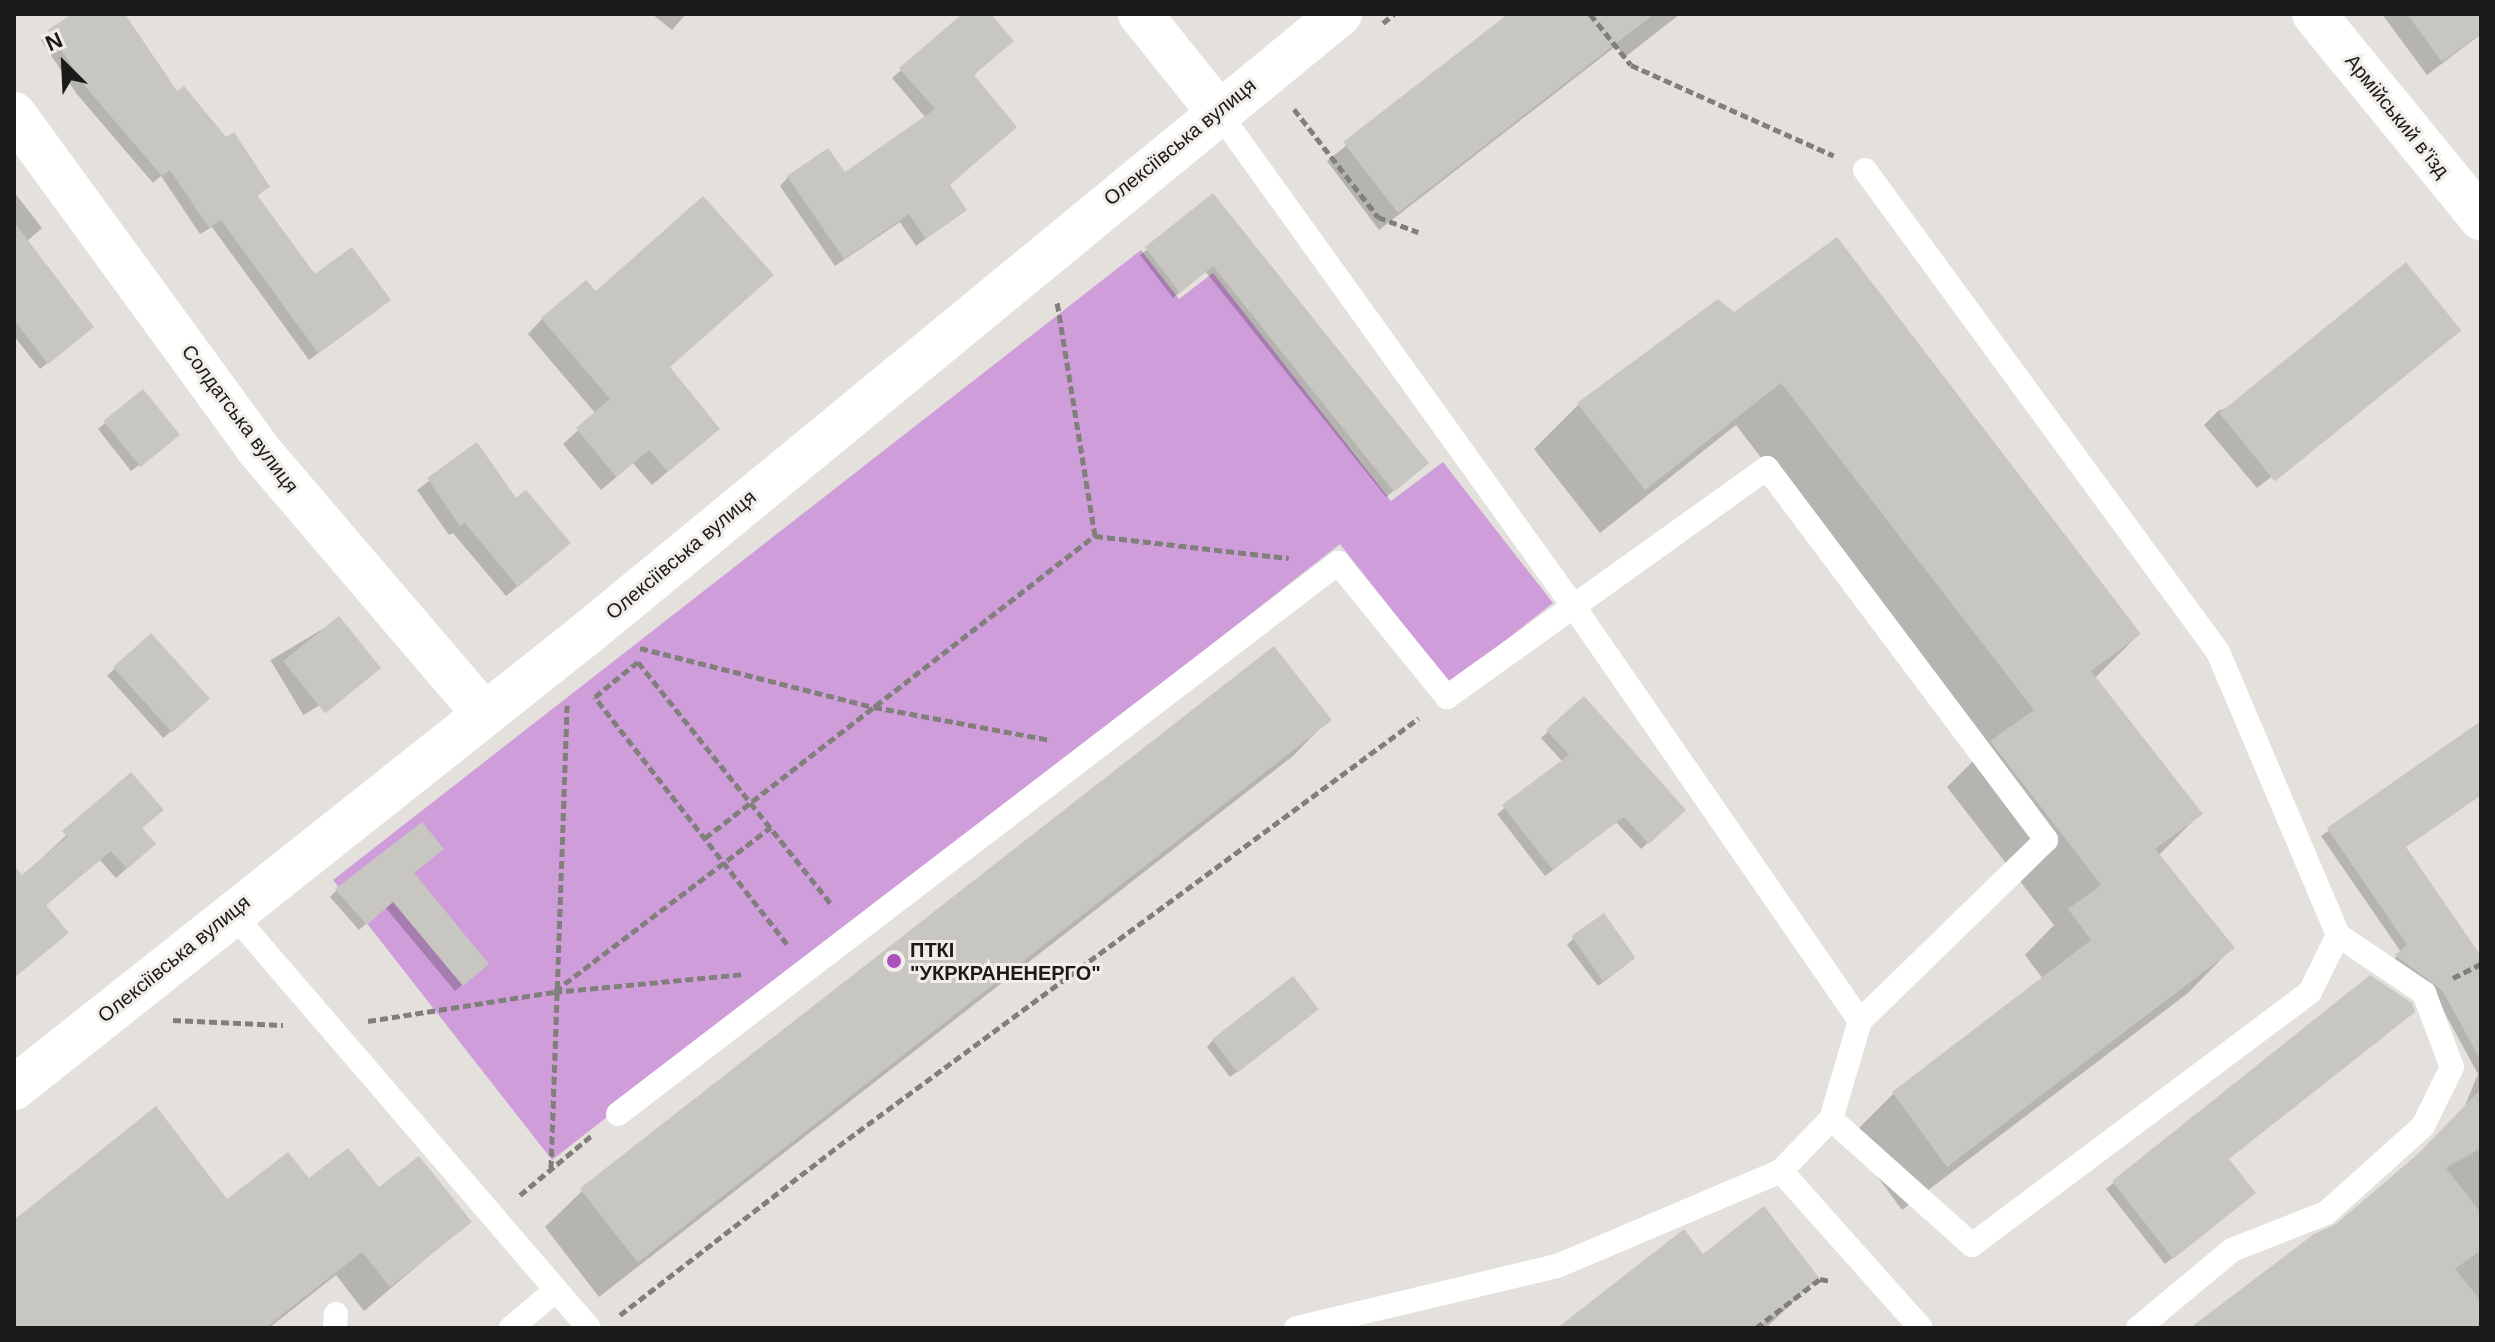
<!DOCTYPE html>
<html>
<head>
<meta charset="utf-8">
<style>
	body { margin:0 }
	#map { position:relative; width:2495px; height:1342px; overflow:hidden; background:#e4e1dc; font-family:Helvetica,sans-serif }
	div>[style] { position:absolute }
	.forest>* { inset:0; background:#cf9dda }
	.shadow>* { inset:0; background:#0003; transform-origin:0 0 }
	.building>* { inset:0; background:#c8c6c0; transform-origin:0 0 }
	.path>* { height:5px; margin-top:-2.5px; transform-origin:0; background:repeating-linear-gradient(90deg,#817f7b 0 8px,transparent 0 12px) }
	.lane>* { height:24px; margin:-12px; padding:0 12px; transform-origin:12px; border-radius:12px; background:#fff }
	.street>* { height:44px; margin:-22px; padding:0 22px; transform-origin:22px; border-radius:22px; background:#fff }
	.secondary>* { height:44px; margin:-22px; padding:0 22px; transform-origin:22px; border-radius:22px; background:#fff }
	.dots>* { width:22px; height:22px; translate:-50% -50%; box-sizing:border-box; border:4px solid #f1eee9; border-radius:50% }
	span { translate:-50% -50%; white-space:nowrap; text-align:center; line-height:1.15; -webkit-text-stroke:6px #f1eee9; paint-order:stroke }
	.street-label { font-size:20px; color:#1c1b19 }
	.poi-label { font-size:20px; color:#1c1b19; font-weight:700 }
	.left { translate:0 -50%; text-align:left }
	.frame { position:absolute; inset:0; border:16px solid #1c1b19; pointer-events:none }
	.north { position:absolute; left:24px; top:24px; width:80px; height:80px; -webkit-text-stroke:6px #f1eee9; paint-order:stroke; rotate:336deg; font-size:22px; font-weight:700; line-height:32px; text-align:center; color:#1c1b19 }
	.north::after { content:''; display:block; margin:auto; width:28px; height:36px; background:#1c1b19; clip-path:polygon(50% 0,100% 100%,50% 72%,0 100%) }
</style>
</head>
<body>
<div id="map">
	<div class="forest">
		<div style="clip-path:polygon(1141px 250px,1179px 299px,1213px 273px,1391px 501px,1443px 462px,1553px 603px,1450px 684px,1340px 544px,552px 1160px,333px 880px)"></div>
	</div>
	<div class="shadow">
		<div style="clip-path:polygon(75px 14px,123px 14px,177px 94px,268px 186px,256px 197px,314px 277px,380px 308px,309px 360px,212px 227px,200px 234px,161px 176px,153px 183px,76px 93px,41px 40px)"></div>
		<div style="clip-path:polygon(652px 14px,686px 14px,672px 30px)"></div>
		<div style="clip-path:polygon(965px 14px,989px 14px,948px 185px,964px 210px,916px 246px,900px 222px,835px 266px,780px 186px,788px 177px,845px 175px,926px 118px,892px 78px)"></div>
		<div style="clip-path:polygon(1511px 14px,1680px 14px,1625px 57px,1616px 46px,1379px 230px,1327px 161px)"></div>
		<div style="clip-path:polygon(2382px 14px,2481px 14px,2481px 34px,2427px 75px)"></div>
		<div style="clip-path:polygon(14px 192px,42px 228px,26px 242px,85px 334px,40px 369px,14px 336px)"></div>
		<div style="clip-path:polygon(1213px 196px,1420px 470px,1386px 497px,1205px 271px,1173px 298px,1140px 255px)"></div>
		<div style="clip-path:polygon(596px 294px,718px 429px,652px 485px,633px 463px,601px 490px,563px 444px,596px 414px,528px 334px,542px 319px)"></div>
		<div style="clip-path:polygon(1718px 302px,2139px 634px,2094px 679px,2200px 814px,2158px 856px,2232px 948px,2188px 993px,1902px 1210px,1849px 1138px,1893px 1094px,2043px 979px,2025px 955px,2054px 925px,1947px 787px,1985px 749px,1736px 425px,1600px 533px,1534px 449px,1578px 405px)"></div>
		<div style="clip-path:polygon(2458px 331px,2257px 488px,2204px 425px,2218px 411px)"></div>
		<div style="clip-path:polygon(143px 392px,171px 442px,131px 471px,98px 429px)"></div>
		<div style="clip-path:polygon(477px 445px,557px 554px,506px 596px,453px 533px,449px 535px,417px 490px)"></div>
		<div style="left:339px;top:619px;width:64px;height:80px;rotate:59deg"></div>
		<div style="left:151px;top:636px;width:84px;height:59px;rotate:48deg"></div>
		<div style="clip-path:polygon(1584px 699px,1677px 817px,1641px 849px,1616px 822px,1545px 876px,1497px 814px,1563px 762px,1541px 738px)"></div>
		<div style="clip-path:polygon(1329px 719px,1293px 756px,599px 1297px,545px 1227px,582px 1191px)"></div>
		<div style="clip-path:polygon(2481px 724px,2481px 795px,2404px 848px,2481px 967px,2481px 1328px,2194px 1328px,2337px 1226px,2418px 1158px,2464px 1108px,2478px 1074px,2436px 997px,2390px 963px,2401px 952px,2321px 836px)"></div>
		<div style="clip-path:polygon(131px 775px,143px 854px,116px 878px,100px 860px,45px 906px,14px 977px,14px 884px)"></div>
		<div style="clip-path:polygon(412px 874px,480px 970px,455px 991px,385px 907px,359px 930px,330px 897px,336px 891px)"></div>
		<div style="clip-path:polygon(1574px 938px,1627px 964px,1598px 986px,1567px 945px)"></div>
		<div style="clip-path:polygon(2370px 977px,2227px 1160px,2247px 1199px,2165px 1264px,2106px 1189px)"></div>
		<div style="clip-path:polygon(1310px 1016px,1230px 1077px,1207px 1047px,1213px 1040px)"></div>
		<div style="clip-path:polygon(309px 1181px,379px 1190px,469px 1222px,364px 1311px,336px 1275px,269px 1328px,14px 1328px,14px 1222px,227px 1202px)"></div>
		<div style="clip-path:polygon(1703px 1257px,1818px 1278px,1766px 1328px,1560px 1328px)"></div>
	</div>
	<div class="building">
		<div style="clip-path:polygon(72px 14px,125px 14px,177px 91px,184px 86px,226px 137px,234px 132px,270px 187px,257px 195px,315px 274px,352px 247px,391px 300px,318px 353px,221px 220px,209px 228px,170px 170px,162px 176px,84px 85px,48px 30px)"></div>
		<div style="clip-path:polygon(962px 14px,991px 14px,1014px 41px,974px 75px,1017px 127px,950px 185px,967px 210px,926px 239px,909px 214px,844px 259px,787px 176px,828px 148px,845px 172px,935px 109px,899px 68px)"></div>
		<div style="clip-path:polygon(1508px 14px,1654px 14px,1398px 213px,1343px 142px)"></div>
		<div style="clip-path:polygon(2407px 14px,2481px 14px,2481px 33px,2442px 62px)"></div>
		<div style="clip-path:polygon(1213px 193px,1429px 463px,1394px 492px,1213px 266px,1180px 293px,1145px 247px)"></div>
		<div style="clip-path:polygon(703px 196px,774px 275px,670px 367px,720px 429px,668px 472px,649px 450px,616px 477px,576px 428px,610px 399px,541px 318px,586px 280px,596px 291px)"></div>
		<div style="clip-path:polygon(14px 222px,94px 327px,48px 364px,14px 320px)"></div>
		<div style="clip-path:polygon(1837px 237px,2141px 634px,2091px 671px,2203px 814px,2155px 849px,2235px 948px,1947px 1167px,1892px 1092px,2091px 940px,2068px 909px,2101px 885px,1990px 741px,2034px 710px,1781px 383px,1645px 490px,1577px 403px,1718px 299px,1734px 312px)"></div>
		<div style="left:2406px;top:262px;width:88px;height:240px;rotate:51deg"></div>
		<div style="left:143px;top:389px;width:59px;height:51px;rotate:51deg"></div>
		<div style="clip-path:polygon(477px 442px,516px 498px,526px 490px,571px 543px,518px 587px,465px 523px,460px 526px,427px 478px)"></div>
		<div style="left:339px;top:616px;width:67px;height:72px;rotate:51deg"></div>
		<div style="left:151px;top:633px;width:88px;height:51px;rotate:48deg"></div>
		<div style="left:1274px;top:646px;width:94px;height:881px;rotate:52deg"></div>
		<div style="clip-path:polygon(1584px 696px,1686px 810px,1649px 844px,1624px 817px,1553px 870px,1502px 805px,1569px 755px,1546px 730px)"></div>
		<div style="clip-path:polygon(2481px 721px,2481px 795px,2406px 847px,2481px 956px,2481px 1061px,2442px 990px,2395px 955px,2407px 945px,2327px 828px)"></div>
		<div style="clip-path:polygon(131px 772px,164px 810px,142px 828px,156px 844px,127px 869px,111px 851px,46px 905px,69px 933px,14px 978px,14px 865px,22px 875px,67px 837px,62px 831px)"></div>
		<div style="clip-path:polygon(422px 822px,444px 849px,414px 873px,489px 964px,463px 986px,393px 902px,367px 925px,335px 889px)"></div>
		<div style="left:1604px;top:913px;width:55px;height:40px;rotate:55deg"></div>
		<div style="clip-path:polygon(2370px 975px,2412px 1003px,2415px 1012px,2229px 1159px,2256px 1193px,2173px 1259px,2112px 1181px)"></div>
		<div style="left:1293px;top:976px;width:42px;height:103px;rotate:52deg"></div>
		<div style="clip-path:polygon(2481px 1089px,2481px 1148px,2446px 1168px,2481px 1213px,2481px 1250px,2455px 1269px,2481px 1301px,2481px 1328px,2190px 1328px,2314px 1234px,2336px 1224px,2418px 1154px)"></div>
		<div style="clip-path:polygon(156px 1106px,227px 1199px,288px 1152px,309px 1178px,348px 1148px,379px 1187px,419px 1156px,472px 1222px,390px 1287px,362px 1252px,265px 1328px,14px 1328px,14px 1220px)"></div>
		<div style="clip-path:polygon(1764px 1206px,1820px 1279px,1756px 1328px,1557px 1328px,1684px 1229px,1703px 1254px)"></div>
	</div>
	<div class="path">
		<div style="left:1590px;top:14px;width:65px;rotate:51.2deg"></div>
		<div style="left:1631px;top:65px;width:222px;rotate:24.1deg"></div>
		<div style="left:1383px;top:23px;width:14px;rotate:-39deg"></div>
		<div style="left:1294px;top:109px;width:137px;rotate:52.1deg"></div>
		<div style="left:1378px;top:217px;width:43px;rotate:20.6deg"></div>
		<div style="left:1095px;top:536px;width:195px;rotate:6.5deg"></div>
		<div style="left:640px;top:648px;width:241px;rotate:14.2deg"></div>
		<div style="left:874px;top:707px;width:180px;rotate:10.6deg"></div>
		<div style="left:705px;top:838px;width:493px;rotate:-37.8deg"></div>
		<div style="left:1095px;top:536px;width:237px;rotate:-99.2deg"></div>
		<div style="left:787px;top:944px;width:313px;rotate:-127.9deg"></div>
		<div style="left:595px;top:697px;width:23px;rotate:-40deg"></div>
		<div style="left:613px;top:682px;width:32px;rotate:-39deg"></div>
		<div style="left:638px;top:662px;width:312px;rotate:51.4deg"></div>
		<div style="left:2453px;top:978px;width:31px;rotate:-27deg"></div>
		<div style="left:555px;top:991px;width:271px;rotate:-37.2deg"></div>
		<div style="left:173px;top:1020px;width:110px;rotate:2.6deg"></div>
		<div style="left:368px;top:1021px;width:188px;rotate:-8.9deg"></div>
		<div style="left:554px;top:992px;width:190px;rotate:-5.4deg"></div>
		<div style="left:551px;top:1168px;width:463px;rotate:-88deg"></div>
		<div style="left:520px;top:1195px;width:94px;rotate:-39.8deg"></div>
		<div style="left:620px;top:1315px;width:288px;rotate:-37.7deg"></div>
		<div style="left:848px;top:1139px;width:709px;rotate:-36.4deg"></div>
		<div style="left:1756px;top:1328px;width:81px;rotate:-37.4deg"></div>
		<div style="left:1820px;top:1279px;width:10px;rotate:11deg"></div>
	</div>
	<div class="lane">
		<div style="left:1217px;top:110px;width:612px;rotate:54.31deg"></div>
		<div style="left:1574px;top:607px;width:503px;rotate:55.36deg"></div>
		<div style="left:1865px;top:170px;width:597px;rotate:53.78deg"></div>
		<div style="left:2218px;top:652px;width:307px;rotate:67deg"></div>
		<div style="left:232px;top:913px;width:547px;rotate:49.3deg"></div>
		<div style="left:618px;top:1114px;width:907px;rotate:-37.43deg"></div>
		<div style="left:1338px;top:563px;width:173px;rotate:50.9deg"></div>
		<div style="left:1447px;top:697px;width:393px;rotate:-35.6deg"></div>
		<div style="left:1767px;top:468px;width:465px;rotate:53.1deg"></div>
		<div style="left:2046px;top:840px;width:260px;rotate:135.8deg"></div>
		<div style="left:1860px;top:1021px;width:102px;rotate:106.5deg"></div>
		<div style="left:1831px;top:1119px;width:72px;rotate:133.9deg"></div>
		<div style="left:1781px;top:1171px;width:243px;rotate:157deg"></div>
		<div style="left:1557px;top:1266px;width:268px;rotate:166.6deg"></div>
		<div style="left:1831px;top:1119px;width:189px;rotate:41.8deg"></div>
		<div style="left:1972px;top:1245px;width:422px;rotate:-36.8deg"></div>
		<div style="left:2310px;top:992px;width:64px;rotate:-63.8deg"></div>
		<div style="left:2338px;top:935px;width:104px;rotate:34deg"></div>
		<div style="left:2424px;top:993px;width:79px;rotate:69.3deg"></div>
		<div style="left:2452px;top:1067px;width:66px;rotate:116.2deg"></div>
		<div style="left:2423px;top:1126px;width:130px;rotate:138.1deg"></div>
		<div style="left:2326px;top:1213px;width:101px;rotate:158.5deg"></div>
		<div style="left:2232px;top:1250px;width:122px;rotate:140.3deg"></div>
		<div style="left:1781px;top:1171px;width:210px;rotate:48.3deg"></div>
		<div style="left:335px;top:1328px;width:14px;rotate:-86deg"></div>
		<div style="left:511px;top:1328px;width:59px;rotate:-40.2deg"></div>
	</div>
	<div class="street">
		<div style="left:1140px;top:14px;width:123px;rotate:51.3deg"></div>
		<div style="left:2314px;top:14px;width:264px;rotate:50.7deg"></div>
		<div style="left:14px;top:114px;width:414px;rotate:53.9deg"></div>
		<div style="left:258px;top:449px;width:345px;rotate:49.5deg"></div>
	</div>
	<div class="secondary">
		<div style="left:14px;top:1088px;width:729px;rotate:-38.43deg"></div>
		<div style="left:585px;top:635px;width:978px;rotate:-39.44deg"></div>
	</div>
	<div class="dots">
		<div style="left:894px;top:961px;background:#ab51bd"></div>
	</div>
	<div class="street-label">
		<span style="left:2397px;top:116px;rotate:51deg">Армійський в’їзд</span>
		<span style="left:1180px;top:142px;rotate:-39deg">Олексіївська вулиця</span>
		<span style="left:240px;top:419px;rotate:53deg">Солдатська вулиця</span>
		<span style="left:681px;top:555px;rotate:-40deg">Олексіївська вулиця</span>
		<span style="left:174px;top:959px;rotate:-39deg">Олексіївська вулиця</span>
	</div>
	<div class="poi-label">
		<span class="left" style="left:910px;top:962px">ПТКІ<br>"УКРКРАНЕНЕРГО"</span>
	</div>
	<div class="frame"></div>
	<div class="north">N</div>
</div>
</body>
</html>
